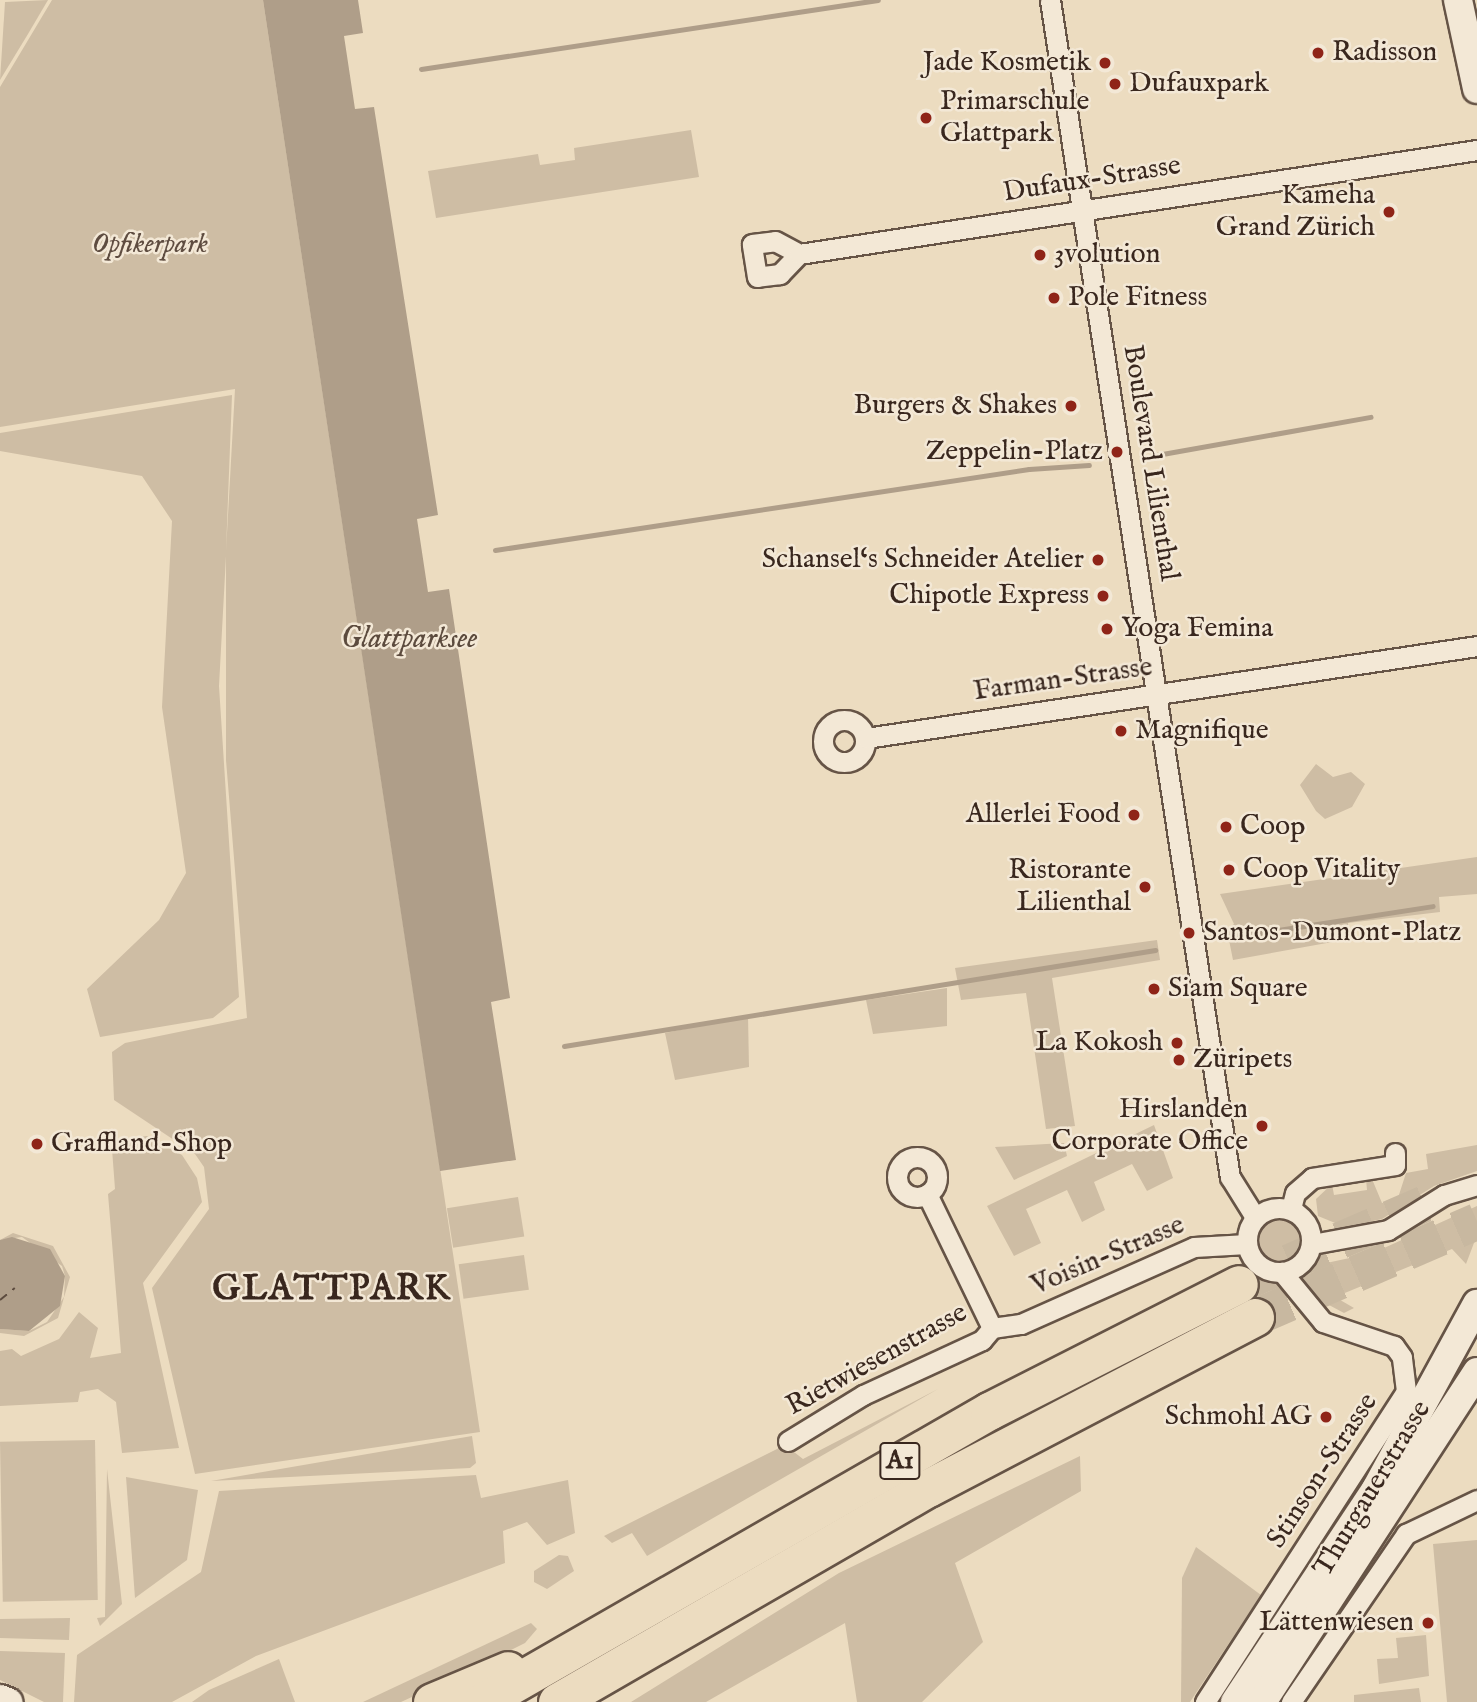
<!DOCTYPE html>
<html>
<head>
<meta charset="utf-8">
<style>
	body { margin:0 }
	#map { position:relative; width:1477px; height:1702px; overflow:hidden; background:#ecdcc0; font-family:"IM FELL English",serif }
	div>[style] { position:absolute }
	.green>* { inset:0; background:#cebda4; transform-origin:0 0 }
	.round { border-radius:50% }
	.water>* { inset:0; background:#af9e89 }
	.stream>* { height:5px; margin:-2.5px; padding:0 2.5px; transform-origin:2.5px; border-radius:2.5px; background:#af9e89 }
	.ferry>* { height:2px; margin-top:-1px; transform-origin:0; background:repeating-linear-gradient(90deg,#5c4b3e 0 9px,transparent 0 16px) }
	.highway-tunnel>* { height:37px; margin-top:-18.5px; transform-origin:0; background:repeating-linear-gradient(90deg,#c8b8a0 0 37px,transparent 0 55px) }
	.roads { filter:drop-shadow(2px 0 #665446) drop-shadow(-2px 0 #665446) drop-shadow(0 2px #665446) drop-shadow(0 -2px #665446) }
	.street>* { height:19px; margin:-9.5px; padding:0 9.5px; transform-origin:9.5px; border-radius:9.5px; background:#f3e8d6 }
	.street>.ring { margin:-9.5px; padding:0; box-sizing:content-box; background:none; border:19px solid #f3e8d6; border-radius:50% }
	.secondary>* { height:28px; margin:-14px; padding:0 14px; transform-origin:14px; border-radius:14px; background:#f3e8d6 }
	.highway>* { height:37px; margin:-18.5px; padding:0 18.5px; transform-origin:18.5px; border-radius:18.5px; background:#ecdcc0 }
	.dots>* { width:19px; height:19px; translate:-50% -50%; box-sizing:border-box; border:4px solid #f3e8d6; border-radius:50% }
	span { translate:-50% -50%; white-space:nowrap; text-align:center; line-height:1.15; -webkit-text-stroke:5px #f3e8d6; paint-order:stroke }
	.shield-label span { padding:2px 5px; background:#f3e8d6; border:2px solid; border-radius:5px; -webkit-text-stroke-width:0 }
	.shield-label { font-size:26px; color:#39271e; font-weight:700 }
	.poi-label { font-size:28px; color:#39271e }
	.left { translate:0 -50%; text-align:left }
	.right { translate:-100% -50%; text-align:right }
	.street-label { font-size:28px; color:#39271e }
	.park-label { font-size:28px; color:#5e4c40; font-style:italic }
	.water-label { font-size:30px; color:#5c4b3e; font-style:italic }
	.district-label { font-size:35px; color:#39271e; font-weight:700; letter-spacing:2px }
</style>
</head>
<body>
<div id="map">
	<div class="green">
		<div style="clip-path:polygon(48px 0,28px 34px,0 80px,5px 2px)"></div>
		<div style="clip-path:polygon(52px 0,263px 0,480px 1432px,195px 1474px,152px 1288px,209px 1209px,204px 1167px,195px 1154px,114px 1100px,112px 1052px,125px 1043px,247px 1018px,226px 760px,226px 556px,219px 686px,239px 997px,213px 1018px,100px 1037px,87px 989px,159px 920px,186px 873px,162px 707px,172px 521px,142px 476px,0 451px,0 433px,232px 395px,226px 551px,235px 389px,0 427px,0 87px)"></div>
		<div style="clip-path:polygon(691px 130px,699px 177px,436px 218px,428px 171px,538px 154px,540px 165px,575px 160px,574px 148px)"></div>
		<div style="clip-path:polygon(1316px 764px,1333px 777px,1351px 772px,1365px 784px,1352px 807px,1325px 819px,1316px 811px,1300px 785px)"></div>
		<div style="clip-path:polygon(1477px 857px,1477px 894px,1439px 897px,1440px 912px,1348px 923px,1349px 939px,1233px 960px,1227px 930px,1234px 924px,1220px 894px)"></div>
		<div style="clip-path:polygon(1157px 940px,1160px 960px,1052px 978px,1075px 1126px,1046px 1129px,1026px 993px,961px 1000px,955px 968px)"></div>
		<div style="clip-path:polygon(947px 988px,947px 1026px,873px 1034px,866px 1000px)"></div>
		<div style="clip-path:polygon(748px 1016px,749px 1067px,675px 1080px,665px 1033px)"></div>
		<div style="clip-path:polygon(1154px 1125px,1173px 1178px,1147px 1191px,1132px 1164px,1094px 1182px,1105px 1210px,1082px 1222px,1067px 1190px,1026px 1209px,1041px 1243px,1014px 1256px,987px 1206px)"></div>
		<div style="clip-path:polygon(147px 1136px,182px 1155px,197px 1178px,202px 1202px,143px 1283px,179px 1448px,122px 1453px,116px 1402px,98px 1389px,80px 1392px,78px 1402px,0 1406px,0 1351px,12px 1349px,21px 1356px,59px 1339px,79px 1312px,98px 1328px,90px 1358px,121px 1353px,108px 1194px,115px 1189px,112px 1149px,116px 1140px)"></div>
		<div style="clip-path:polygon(1064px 1143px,1067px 1156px,1014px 1180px,995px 1147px)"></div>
		<div style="clip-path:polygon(1477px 1145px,1477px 1171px,1434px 1186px,1382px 1219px,1345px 1227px,1318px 1216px,1316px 1199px,1332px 1184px,1334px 1195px,1367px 1190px,1366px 1179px,1372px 1179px,1382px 1203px,1397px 1201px,1406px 1173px,1428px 1169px,1426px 1154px)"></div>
		<div style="left:518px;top:1197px;width:40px;height:72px;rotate:81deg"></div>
		<div style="clip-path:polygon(1477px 1206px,1477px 1235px,1466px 1264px,1452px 1249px,1335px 1297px,1354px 1308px,1344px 1313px,1314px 1297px,1309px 1283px,1317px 1265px,1373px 1253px)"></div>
		<div class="round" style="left:1255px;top:1216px;width:48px;height:48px"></div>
		<div style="clip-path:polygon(13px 1233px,53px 1246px,70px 1277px,58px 1318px,24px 1336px,0 1333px,0 1329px,29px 1331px,47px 1322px,64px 1297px,65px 1276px,62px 1266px,22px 1237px,0 1240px)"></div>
		<div style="left:524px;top:1255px;width:35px;height:66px;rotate:82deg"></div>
		<div style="clip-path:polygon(938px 1389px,647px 1556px,632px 1533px,612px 1543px,604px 1536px,785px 1445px,803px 1459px)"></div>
		<div style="clip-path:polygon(472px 1436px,476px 1463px,470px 1468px,211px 1481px)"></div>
		<div style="left:95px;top:1440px;width:160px;height:95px;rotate:89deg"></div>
		<div style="clip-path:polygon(1080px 1456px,1081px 1491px,955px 1563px,983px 1642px,922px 1702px,857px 1702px,845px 1623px,706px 1702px,631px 1702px,839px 1573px)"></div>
		<div style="clip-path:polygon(107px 1469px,122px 1604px,100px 1626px,97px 1618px,105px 1617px)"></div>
		<div style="clip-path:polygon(476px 1475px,481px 1498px,568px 1480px,575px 1533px,547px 1545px,527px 1522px,503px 1531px,505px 1563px,256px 1656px,172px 1702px,74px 1702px,77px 1655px,201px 1572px,219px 1491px)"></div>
		<div style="clip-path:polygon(126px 1477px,198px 1490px,187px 1560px,135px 1598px)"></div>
		<div style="clip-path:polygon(1477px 1540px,1477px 1702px,1447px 1702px,1433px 1544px)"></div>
		<div style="clip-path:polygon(1196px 1547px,1261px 1595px,1190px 1702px,1181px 1702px,1182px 1578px)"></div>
		<div style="clip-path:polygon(559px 1555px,568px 1556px,574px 1571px,547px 1589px,534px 1582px,534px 1571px)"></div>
		<div style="clip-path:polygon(70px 1618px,69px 1640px,0 1638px,0 1619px)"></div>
		<div style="clip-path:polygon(531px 1623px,537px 1629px,525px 1643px,475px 1668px,401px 1702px,363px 1702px)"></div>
		<div style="clip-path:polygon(1426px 1635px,1429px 1676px,1379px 1684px,1377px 1659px,1398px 1658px,1396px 1638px)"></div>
		<div style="clip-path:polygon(0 1651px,65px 1653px,63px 1702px,44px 1702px,0 1680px)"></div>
		<div style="clip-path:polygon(279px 1659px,295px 1702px,192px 1702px,209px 1690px)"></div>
		<div style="clip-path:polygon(1419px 1688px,1421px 1702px,1354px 1702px,1354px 1695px)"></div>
	</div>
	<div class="water">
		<div style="clip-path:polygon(263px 0,358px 0,363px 33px,344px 36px,355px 109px,374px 107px,438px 515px,417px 519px,428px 592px,449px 589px,510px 998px,491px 1002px,516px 1160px,440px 1171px)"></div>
		<div style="clip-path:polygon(12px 1237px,50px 1249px,65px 1276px,60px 1306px,29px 1331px,0 1329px,0 1240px)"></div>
	</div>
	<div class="stream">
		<div style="left:421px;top:69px;width:462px;rotate:-8.6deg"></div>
		<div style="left:1151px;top:456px;width:223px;rotate:-10.1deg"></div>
		<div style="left:495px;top:550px;width:540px;rotate:-8.63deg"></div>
		<div style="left:1029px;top:469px;width:60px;rotate:-3.8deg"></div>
		<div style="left:1233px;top:937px;width:202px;rotate:-8.8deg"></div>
		<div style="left:564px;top:1046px;width:599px;rotate:-9.23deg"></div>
	</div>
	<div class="ferry">
		<div style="left:0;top:1300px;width:19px;rotate:-39deg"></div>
	</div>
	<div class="highway-tunnel">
		<div style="left:1239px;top:1284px;width:216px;rotate:-23.5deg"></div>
		<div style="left:1255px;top:1317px;width:242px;rotate:-23.4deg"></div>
	</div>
	<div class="roads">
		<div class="street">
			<div style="left:1050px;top:0;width:1191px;rotate:81.31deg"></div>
			<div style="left:1230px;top:1177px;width:47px;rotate:58deg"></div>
			<div style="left:799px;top:254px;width:28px;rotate:134deg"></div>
			<div style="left:780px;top:274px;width:23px;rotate:173deg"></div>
			<div style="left:757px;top:277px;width:33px;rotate:-99deg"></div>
			<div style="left:752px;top:244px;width:23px;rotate:-7deg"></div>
			<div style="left:775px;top:241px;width:27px;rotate:28deg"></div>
			<div style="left:799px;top:254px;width:686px;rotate:-8.72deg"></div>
			<div class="ring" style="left:823px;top:720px;width:23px;height:23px"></div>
			<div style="left:866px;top:738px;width:618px;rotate:-8.56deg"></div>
			<div class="ring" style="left:897px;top:1157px;width:21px;height:21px"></div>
			<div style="left:927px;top:1194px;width:149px;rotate:64.1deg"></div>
			<div class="ring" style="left:1247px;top:1208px;width:45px;height:45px"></div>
			<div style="left:1291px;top:1209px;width:16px;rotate:-76deg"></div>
			<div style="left:1295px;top:1193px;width:23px;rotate:-41deg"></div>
			<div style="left:1312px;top:1178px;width:84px;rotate:-8.9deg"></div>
			<div style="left:1395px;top:1165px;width:12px;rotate:-90deg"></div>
			<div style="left:1312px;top:1244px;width:77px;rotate:-10.4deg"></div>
			<div style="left:1388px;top:1230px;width:66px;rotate:-32deg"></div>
			<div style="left:1444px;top:1195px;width:34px;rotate:-17deg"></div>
			<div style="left:992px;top:1328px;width:29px;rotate:-8deg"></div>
			<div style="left:1021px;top:1324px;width:189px;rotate:-24deg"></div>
			<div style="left:1194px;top:1247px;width:53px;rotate:-3.2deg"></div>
			<div style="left:788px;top:1441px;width:88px;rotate:-31.5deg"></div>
			<div style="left:863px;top:1395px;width:131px;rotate:-24.8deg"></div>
			<div style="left:982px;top:1340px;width:16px;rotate:-50deg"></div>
			<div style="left:1205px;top:1702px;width:370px;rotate:-57.1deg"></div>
			<div style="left:1406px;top:1391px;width:34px;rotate:-97deg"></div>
			<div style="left:1402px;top:1357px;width:14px;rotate:-126deg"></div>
			<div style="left:1394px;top:1346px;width:75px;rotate:-161.3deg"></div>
			<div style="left:1323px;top:1322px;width:65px;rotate:-129.4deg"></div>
			<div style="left:1291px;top:1702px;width:204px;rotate:-55.6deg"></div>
			<div style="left:1406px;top:1534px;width:79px;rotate:-25.6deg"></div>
		</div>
		<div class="secondary">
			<div style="left:1458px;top:0;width:91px;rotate:77.9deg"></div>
			<div style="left:0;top:1699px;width:9px;rotate:21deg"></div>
			<div style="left:1235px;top:1702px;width:255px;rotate:-56.5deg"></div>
			<div style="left:1376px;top:1489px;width:211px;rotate:-61.4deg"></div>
			<div style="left:1262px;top:1702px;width:394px;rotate:-56.9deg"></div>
		</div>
		<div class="highway">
			<div style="left:432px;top:1702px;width:82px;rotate:-22.8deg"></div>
			<div style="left:482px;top:1702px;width:585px;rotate:-29.85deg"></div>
			<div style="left:989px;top:1411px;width:280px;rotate:-26.9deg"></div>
			<div style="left:557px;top:1702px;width:428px;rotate:-30deg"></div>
			<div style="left:928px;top:1488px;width:369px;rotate:-27.6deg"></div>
		</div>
	</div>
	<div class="dots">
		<div style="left:1318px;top:53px;background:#8f2418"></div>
		<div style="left:1105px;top:63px;background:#8f2418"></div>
		<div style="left:1115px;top:84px;background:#8f2418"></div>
		<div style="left:926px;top:118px;background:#8f2418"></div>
		<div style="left:1389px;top:212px;background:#8f2418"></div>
		<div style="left:1040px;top:255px;background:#8f2418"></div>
		<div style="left:1054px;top:298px;background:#8f2418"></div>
		<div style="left:1071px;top:406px;background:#8f2418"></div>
		<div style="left:1117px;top:452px;background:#8f2418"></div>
		<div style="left:1098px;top:560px;background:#8f2418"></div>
		<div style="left:1103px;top:596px;background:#8f2418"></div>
		<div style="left:1107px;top:629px;background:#8f2418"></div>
		<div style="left:1121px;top:731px;background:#8f2418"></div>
		<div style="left:1134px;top:815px;background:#8f2418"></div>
		<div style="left:1226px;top:827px;background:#8f2418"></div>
		<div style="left:1229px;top:870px;background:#8f2418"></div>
		<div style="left:1145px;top:887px;background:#8f2418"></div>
		<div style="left:1189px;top:933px;background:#8f2418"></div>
		<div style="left:1154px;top:989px;background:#8f2418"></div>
		<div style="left:1177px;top:1043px;background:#8f2418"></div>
		<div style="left:1179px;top:1060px;background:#8f2418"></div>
		<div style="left:1262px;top:1126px;background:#8f2418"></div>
		<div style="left:37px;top:1144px;background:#8f2418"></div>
		<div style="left:1326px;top:1417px;background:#8f2418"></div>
		<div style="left:1428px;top:1623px;background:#8f2418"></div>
	</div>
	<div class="shield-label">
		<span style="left:900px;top:1461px">A1</span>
	</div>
	<div class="poi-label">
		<span class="left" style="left:1332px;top:53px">Radisson</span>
		<span class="right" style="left:1091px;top:63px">Jade Kosmetik</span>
		<span class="left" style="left:1129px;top:84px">Dufauxpark</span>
		<span class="left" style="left:940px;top:118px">Primarschule<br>Glattpark</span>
		<span class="right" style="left:1375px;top:212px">Kameha<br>Grand Zürich</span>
		<span class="left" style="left:1054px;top:255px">3volution</span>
		<span class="left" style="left:1068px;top:298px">Pole Fitness</span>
		<span class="right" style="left:1057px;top:406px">Burgers &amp; Shakes</span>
		<span class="right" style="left:1103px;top:452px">Zeppelin-Platz</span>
		<span class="right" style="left:1084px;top:560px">Schansel‘s Schneider Atelier</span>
		<span class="right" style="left:1089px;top:596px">Chipotle Express</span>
		<span class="left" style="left:1121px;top:629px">Yoga Femina</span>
		<span class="left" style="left:1135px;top:731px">Magnifique</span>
		<span class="right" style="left:1120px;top:815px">Allerlei Food</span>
		<span class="left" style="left:1240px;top:827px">Coop</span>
		<span class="left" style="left:1243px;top:870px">Coop Vitality</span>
		<span class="right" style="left:1131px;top:887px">Ristorante<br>Lilienthal</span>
		<span class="left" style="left:1203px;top:933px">Santos-Dumont-Platz</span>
		<span class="left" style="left:1168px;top:989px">Siam Square</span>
		<span class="right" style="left:1163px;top:1043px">La Kokosh</span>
		<span class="left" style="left:1193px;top:1060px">Züripets</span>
		<span class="right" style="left:1248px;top:1126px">Hirslanden<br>Corporate Office</span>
		<span class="left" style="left:51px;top:1144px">Graffland-Shop</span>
		<span class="right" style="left:1312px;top:1417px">Schmohl AG</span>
		<span class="right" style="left:1414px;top:1623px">Lättenwiesen</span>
	</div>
	<div class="street-label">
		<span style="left:1092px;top:180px;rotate:-9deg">Dufaux-Strasse</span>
		<span style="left:1150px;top:463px;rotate:81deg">Boulevard Lilienthal</span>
		<span style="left:1063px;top:680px;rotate:-8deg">Farman-Strasse</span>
		<span style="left:1108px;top:1256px;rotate:-23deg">Voisin-Strasse</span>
		<span style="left:877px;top:1360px;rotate:-29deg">Rietwiesenstrasse</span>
		<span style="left:1323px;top:1471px;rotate:-57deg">Stinson-Strasse</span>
		<span style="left:1373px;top:1489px;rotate:-59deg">Thurgauerstrasse</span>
	</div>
	<div class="park-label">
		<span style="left:150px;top:245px">Opfikerpark</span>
	</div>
	<div class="water-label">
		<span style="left:409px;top:639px">Glattparksee</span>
	</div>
	<div class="district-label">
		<span style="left:332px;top:1290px">GLATTPARK</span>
	</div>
</div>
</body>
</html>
